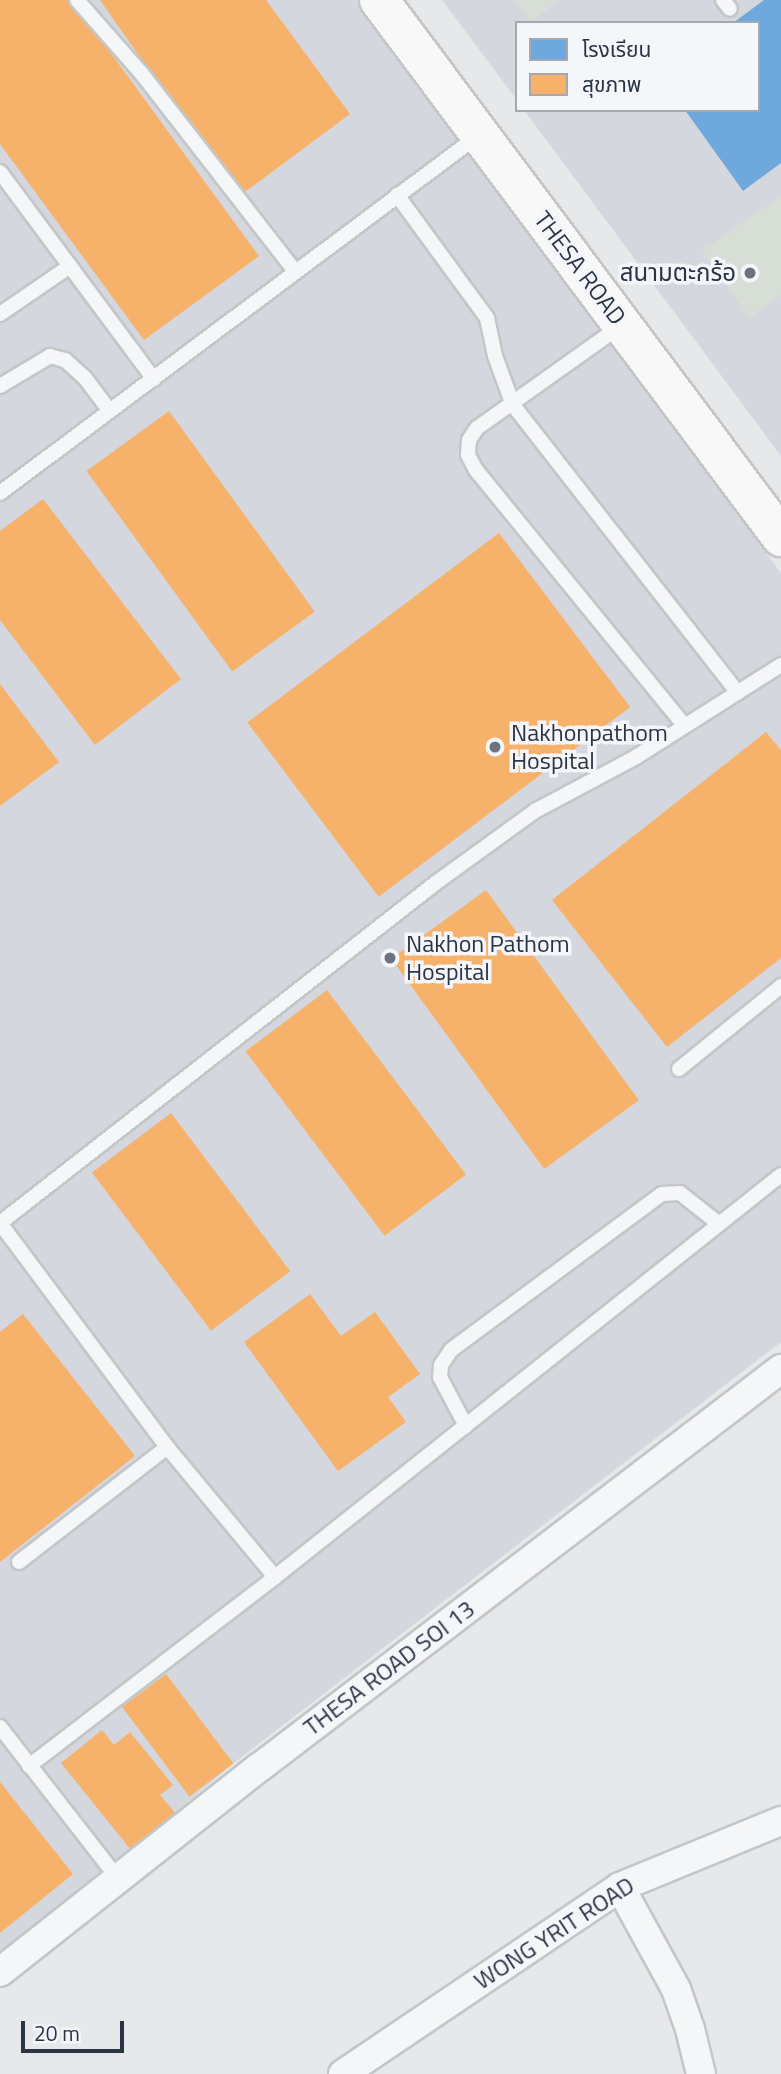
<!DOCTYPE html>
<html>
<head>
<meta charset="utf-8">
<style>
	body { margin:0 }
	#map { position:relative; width:781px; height:2074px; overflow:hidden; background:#e6e8ea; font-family:"Titillium Web","Noto Sans Thai",sans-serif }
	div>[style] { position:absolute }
	.built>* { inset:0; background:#d4d7dd }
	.green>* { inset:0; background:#d6ded6 }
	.schools>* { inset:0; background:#6fa8dc }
	.health>* { inset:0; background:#f6b26b; transform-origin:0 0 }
	.roads { filter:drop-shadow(2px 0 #c4c6c8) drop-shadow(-2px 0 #c4c6c8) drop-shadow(0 2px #c4c6c8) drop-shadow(0 -2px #c4c6c8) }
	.lane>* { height:14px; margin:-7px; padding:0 7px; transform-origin:7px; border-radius:7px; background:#f5f6f7 }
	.street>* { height:28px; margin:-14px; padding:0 14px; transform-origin:14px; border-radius:14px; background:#f5f6f7 }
	.primary>* { height:38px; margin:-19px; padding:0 19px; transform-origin:19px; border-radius:19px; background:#f8f8f8 }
	.dots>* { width:19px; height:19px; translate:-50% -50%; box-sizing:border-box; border:4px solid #f4f6f9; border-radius:50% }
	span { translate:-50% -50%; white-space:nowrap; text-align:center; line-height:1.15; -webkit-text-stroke:7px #f4f6f9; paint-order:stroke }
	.street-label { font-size:24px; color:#2b3445 }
	.poi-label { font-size:24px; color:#2b3445 }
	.right { translate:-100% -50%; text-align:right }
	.left { translate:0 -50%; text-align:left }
	.legend { position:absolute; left:515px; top:21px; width:245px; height:91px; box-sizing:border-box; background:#f4f6f9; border:2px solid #a4a8b1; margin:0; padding:9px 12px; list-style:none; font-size:21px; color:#2b3445 }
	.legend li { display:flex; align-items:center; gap:14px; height:35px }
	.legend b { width:35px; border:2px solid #a4a8b1 }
	.scale { position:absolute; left:21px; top:2021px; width:103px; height:32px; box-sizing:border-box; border:4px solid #2b3445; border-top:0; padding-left:9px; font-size:21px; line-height:24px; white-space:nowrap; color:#2b3445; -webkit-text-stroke:5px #f4f6f9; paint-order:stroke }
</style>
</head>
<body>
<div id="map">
	<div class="built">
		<div style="clip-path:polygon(0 0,356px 0,781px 573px,781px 1342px,234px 1763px,131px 1850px,0 1953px)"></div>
		<div style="clip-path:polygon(442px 0,781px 0,781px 456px,524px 110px,758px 110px,758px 23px,517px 23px,517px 100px)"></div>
	</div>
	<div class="green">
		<div style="clip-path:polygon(515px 0,560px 0,531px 22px)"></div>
		<div style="clip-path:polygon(781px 196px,781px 295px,750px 318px,702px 251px)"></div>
	</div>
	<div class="schools">
		<div style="clip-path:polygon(764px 0,781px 0,781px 163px,743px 191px,685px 110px,758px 110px,758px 23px,733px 23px)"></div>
	</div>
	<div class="health">
		<div style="clip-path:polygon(0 0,72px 0,259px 256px,144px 340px,0 144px)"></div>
		<div style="clip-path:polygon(100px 0,266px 0,350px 114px,238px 197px)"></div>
		<div style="left:169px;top:411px;width:248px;height:102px;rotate:54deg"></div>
		<div style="clip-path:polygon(43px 499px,181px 679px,95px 745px,0 620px,0 531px)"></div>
		<div style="left:499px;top:533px;width:218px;height:315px;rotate:53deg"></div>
		<div style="clip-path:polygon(0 684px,59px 762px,0 806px)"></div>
		<div style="clip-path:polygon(766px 732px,781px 750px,781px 958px,667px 1047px,552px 900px)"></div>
		<div style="left:486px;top:890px;width:260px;height:117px;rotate:54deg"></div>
		<div style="left:327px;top:990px;width:231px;height:102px;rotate:53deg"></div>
		<div style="left:171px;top:1113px;width:198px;height:99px;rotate:53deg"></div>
		<div style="clip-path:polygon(310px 1294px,341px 1336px,375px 1312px,420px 1374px,388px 1397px,406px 1422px,338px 1471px,244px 1342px)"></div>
		<div style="clip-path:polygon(23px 1314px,135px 1456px,0 1562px,0 1332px)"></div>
		<div style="left:166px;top:1674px;width:112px;height:55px;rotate:53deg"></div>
		<div style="clip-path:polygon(102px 1730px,114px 1745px,130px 1732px,173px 1785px,160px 1795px,176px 1814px,131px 1850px,61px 1763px)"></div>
		<div style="clip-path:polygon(0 1782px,73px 1874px,0 1933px)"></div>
	</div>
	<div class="roads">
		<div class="lane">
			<div style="left:77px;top:0;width:98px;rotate:48.7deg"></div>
			<div style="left:142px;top:74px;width:249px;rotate:52.2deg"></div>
			<div style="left:723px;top:0;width:11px;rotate:52deg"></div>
			<div style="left:0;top:172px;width:258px;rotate:53.4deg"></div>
			<div style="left:397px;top:195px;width:152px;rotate:53.8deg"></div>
			<div style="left:487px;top:318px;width:39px;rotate:78deg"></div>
			<div style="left:495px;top:356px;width:52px;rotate:69.8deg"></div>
			<div style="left:513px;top:405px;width:365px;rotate:52deg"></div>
			<div style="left:0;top:314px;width:85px;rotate:-34.4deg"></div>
			<div style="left:622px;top:325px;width:178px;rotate:144.6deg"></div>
			<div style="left:477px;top:428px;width:14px;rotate:124deg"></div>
			<div style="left:469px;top:440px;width:15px;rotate:94deg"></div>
			<div style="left:468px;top:455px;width:17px;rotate:62deg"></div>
			<div style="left:476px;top:470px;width:330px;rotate:50.8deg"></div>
			<div style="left:0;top:386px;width:58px;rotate:-31deg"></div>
			<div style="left:50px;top:356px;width:16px;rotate:15deg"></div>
			<div style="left:65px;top:360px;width:27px;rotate:42deg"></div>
			<div style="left:85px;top:378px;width:40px;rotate:53deg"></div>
			<div style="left:0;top:493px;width:598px;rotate:-36.77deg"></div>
			<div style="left:679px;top:1069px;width:132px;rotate:-39.1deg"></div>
			<div style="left:0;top:1223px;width:554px;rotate:-37.97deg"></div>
			<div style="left:437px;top:882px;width:121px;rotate:-35.9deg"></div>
			<div style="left:535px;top:811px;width:115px;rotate:-28.1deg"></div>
			<div style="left:636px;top:757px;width:172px;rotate:-32.4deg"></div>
			<div style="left:0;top:1223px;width:279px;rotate:53.3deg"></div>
			<div style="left:167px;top:1447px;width:169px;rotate:50.3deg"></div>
			<div style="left:466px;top:1426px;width:55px;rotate:-118deg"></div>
			<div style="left:440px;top:1377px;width:12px;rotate:-85deg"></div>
			<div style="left:441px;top:1365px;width:18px;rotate:-56deg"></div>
			<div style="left:451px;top:1350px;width:262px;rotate:-36.5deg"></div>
			<div style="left:662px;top:1194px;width:18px;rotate:-3deg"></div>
			<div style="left:680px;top:1193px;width:48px;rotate:38.3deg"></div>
			<div style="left:19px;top:1562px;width:187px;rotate:-37.8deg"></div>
			<div style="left:0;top:1727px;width:194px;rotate:52.1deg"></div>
			<div style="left:29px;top:1766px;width:310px;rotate:-37.5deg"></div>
			<div style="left:275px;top:1577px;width:646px;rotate:-38.47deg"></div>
		</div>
		<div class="street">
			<div style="left:620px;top:1887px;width:116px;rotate:61.2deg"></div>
			<div style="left:676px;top:1989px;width:42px;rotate:70.7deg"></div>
			<div style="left:690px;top:2029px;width:46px;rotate:76.3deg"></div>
			<div style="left:0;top:1972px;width:331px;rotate:-38.3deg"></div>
			<div style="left:260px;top:1767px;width:656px;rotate:-37.38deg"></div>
			<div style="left:343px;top:2074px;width:334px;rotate:-34deg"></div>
			<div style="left:620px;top:1887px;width:174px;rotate:-22.3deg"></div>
		</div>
		<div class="primary">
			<div style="left:379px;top:0;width:671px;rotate:53.18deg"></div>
		</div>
	</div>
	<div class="dots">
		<div style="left:750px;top:273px;background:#6c737f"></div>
		<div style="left:495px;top:747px;background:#6c737f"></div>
		<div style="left:390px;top:958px;background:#6c737f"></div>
	</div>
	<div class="street-label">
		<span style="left:580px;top:268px;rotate:53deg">THESA ROAD</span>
		<span style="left:389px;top:1668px;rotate:-37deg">THESA ROAD SOI 13</span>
		<span style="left:554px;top:1933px;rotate:-33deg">WONG YRIT ROAD</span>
	</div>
	<div class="poi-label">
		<span class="right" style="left:736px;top:273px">สนามตะกร้อ</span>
		<span class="left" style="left:511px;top:747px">Nakhonpathom<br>Hospital</span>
		<span class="left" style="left:406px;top:958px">Nakhon Pathom<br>Hospital</span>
	</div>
	<ul class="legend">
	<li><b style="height:19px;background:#6fa8dc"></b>โรงเรียน</li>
	<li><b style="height:19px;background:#f6b26b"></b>สุขภาพ</li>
	</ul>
	<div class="scale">20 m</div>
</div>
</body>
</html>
